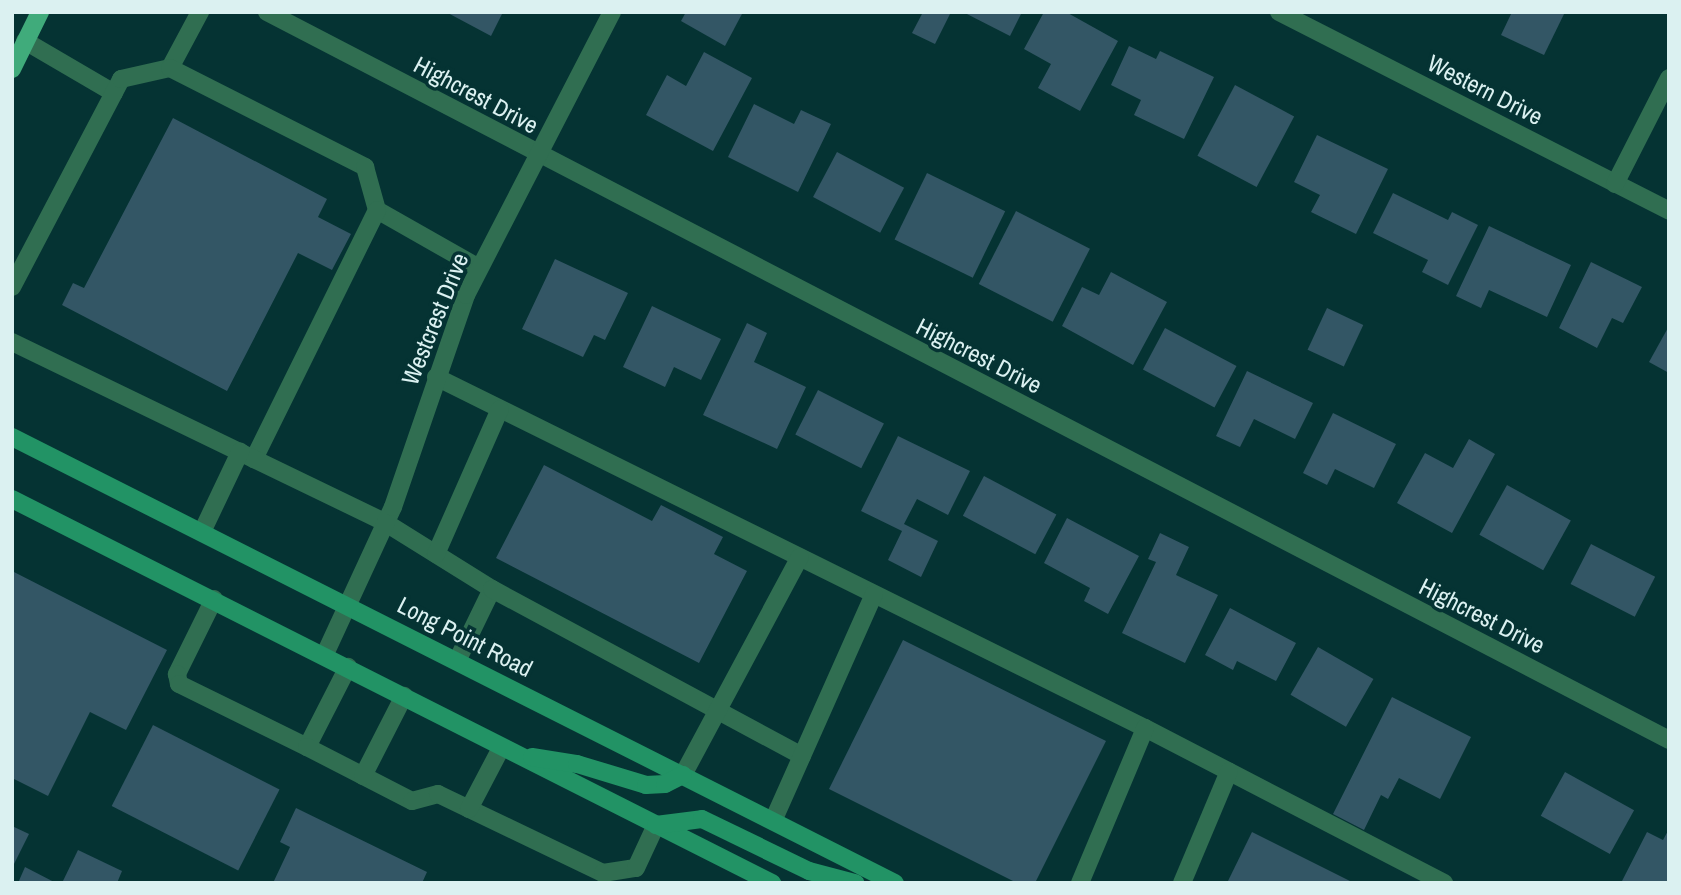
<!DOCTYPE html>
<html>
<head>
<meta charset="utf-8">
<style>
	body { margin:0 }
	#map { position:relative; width:1681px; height:895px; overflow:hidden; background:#053333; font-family:"Archivo Narrow",sans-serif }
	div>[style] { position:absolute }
	.building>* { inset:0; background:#335665; transform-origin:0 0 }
	.service>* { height:18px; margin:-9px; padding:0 9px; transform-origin:9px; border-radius:9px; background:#306e51 }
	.minor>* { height:18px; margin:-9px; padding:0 9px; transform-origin:9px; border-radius:9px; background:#306e51 }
	.secondary>* { height:18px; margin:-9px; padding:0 9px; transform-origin:9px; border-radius:9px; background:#229365 }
	.primary>* { height:18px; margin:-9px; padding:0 9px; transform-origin:9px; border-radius:9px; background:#40ab7b }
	span { translate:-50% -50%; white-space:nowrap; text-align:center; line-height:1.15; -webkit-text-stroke:7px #053333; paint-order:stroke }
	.street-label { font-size:24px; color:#dbf1f1 }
	.frame { position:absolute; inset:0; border:14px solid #dbf1f1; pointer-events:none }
</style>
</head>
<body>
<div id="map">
	<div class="building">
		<div style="clip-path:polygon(446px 12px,503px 12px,491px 36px)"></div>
		<div style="clip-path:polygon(686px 12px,743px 12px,725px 46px,681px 21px)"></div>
		<div style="clip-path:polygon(923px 12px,951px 12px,935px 44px,912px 33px)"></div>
		<div style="clip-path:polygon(963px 12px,1022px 12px,1010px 36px)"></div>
		<div style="clip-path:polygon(1044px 12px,1066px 12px,1118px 41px,1080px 111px,1038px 88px,1051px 64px,1024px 49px)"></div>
		<div style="clip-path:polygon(1512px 12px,1565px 12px,1544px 55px,1501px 35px)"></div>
		<div style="clip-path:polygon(1129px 46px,1156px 59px,1160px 51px,1214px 77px,1184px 139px,1134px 115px,1141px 100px,1111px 85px)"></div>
		<div style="clip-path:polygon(704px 52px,752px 78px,713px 151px,646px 115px,667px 75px,686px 86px)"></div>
		<div style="left:1235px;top:85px;width:67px;height:80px;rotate:28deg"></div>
		<div style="clip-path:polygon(754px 104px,794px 124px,801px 110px,831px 124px,798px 192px,728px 157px)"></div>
		<div style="clip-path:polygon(173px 118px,327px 199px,318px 217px,351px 234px,332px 270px,298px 253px,227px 391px,62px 305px,73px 283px,84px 288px)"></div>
		<div style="clip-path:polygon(1317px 135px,1388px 169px,1356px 234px,1311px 212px,1320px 195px,1294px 182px)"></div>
		<div style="left:837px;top:152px;width:76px;height:51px;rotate:28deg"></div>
		<div style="left:927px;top:173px;width:87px;height:74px;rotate:26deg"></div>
		<div style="clip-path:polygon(1393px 193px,1448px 220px,1452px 212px,1478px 225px,1448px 285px,1422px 272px,1428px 260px,1373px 233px)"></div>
		<div style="left:1016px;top:211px;width:83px;height:82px;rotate:27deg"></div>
		<div style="clip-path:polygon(1489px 226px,1571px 265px,1547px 317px,1489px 290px,1481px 308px,1456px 296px)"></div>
		<div style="clip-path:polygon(555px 259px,628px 293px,605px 340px,594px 335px,583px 357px,522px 329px)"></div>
		<div style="clip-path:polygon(1591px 262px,1642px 287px,1623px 323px,1612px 318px,1597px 348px,1559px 328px)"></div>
		<div style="clip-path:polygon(1111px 272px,1167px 302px,1133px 365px,1062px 326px,1082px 287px,1099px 295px)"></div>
		<div style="clip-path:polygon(652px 306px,721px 339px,701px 380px,674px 367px,665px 387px,623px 367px)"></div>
		<div style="left:1327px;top:308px;width:40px;height:46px;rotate:25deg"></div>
		<div style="clip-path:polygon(747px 323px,767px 333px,754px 362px,806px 387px,777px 449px,703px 415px)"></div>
		<div style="clip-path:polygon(1669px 326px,1669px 373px,1649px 362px)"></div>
		<div style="left:1165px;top:328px;width:81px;height:47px;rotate:28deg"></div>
		<div style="clip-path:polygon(1247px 371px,1313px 403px,1295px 439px,1254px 419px,1240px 447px,1216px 436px)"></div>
		<div style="left:818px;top:390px;width:74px;height:50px;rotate:27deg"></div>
		<div style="clip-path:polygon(1333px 413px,1396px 444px,1374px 488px,1335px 469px,1327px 485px,1303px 473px)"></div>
		<div style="clip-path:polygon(898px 436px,970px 471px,948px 515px,917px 499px,904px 524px,938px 541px,921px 577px,888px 560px,902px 531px,861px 511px)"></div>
		<div style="clip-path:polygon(1469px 439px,1495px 454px,1452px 533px,1397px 503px,1425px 453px,1453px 468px)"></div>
		<div style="clip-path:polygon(544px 465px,652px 521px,661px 505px,723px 537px,714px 554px,747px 571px,699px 663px,496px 558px)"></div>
		<div style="left:984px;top:476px;width:82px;height:45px;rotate:28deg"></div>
		<div style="left:1507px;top:485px;width:73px;height:57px;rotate:29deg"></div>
		<div style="clip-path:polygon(1067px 518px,1139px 556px,1108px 614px,1084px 601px,1090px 588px,1044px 563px)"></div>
		<div style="clip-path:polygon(1160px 533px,1189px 547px,1176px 575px,1218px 595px,1185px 663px,1122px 633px,1156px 562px,1148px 559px)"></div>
		<div style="left:1591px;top:544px;width:72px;height:45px;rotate:27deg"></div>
		<div style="clip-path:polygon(12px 571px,167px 650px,126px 730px,90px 712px,48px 796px,12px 778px)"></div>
		<div style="clip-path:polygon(1230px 608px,1296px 643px,1276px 681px,1237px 661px,1233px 670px,1205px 655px)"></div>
		<div style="clip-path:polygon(903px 640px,1106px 741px,1035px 883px,1017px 883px,829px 789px)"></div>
		<div style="left:1318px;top:647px;width:64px;height:55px;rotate:30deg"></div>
		<div style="clip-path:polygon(1392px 697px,1471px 737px,1440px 799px,1399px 778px,1388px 799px,1381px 795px,1364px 830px,1333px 814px)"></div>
		<div style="left:153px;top:725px;width:142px;height:91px;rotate:27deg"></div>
		<div style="left:1565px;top:772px;width:79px;height:50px;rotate:29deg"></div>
		<div style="clip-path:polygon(296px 808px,427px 872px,422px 883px,273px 883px,290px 847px,280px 842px)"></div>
		<div style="clip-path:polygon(12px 826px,29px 834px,12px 868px)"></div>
		<div style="clip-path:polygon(1669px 829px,1669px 883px,1621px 883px,1647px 832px,1663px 840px)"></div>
		<div style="clip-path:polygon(1252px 832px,1354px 883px,1227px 883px)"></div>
		<div style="clip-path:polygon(78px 850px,122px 871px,117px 883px,62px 883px)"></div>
		<div style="clip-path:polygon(25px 867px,56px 883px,18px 883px)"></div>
	</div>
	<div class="service">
		<div style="left:25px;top:41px;width:103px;rotate:30.3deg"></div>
		<div style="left:170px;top:68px;width:64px;rotate:-61.8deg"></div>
		<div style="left:377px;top:210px;width:117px;rotate:29.6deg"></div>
		<div style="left:12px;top:287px;width:235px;rotate:-62.3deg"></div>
		<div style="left:121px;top:79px;width:50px;rotate:-12.7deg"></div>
		<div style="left:170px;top:68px;width:219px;rotate:26.9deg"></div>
		<div style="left:365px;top:167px;width:45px;rotate:74.4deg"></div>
		<div style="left:377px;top:210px;width:278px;rotate:116.3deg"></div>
		<div style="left:12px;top:342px;width:415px;rotate:25.8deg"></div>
		<div style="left:386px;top:523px;width:125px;rotate:31.9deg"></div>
		<div style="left:492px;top:589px;width:80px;rotate:115.9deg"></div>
		<div style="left:436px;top:377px;width:791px;rotate:26.34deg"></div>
		<div style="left:1145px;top:728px;width:337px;rotate:27.4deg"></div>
		<div style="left:202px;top:532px;width:89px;rotate:-64.6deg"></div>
		<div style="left:436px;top:554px;width:158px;rotate:-66.2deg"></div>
		<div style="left:492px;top:589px;width:352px;rotate:28.3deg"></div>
		<div style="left:214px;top:599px;width:84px;rotate:116.3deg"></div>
		<div style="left:177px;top:674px;width:10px;rotate:79deg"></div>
		<div style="left:179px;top:684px;width:143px;rotate:26.2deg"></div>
		<div style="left:307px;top:747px;width:90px;rotate:-62.9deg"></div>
		<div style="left:307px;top:747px;width:118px;rotate:27.2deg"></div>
		<div style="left:412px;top:801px;width:27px;rotate:-15deg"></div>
		<div style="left:438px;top:794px;width:183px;rotate:25.6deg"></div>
		<div style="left:603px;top:873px;width:33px;rotate:-9deg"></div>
		<div style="left:636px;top:868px;width:47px;rotate:-65.1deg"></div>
		<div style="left:683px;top:775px;width:247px;rotate:-61.8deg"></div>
		<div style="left:363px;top:776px;width:90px;rotate:-62.9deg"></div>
		<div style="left:469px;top:809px;width:69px;rotate:-62.3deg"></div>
		<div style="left:773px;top:821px;width:248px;rotate:-66deg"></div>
		<div style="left:1080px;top:883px;width:168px;rotate:-67.2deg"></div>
		<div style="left:1182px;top:883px;width:121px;rotate:-67.2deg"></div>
	</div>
	<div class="minor">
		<div style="left:267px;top:12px;width:1580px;rotate:27.44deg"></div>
		<div style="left:1279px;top:12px;width:438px;rotate:27deg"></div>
		<div style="left:1615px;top:184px;width:119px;rotate:-63deg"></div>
		<div style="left:325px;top:654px;width:162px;rotate:-65.2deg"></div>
		<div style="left:393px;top:507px;width:224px;rotate:-71deg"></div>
		<div style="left:466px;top:295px;width:318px;rotate:-62.7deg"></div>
	</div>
	<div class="secondary">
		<div style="left:12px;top:437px;width:989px;rotate:26.8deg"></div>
		<div style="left:12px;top:499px;width:852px;rotate:26.81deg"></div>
		<div style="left:532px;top:757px;width:46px;rotate:8.8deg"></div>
		<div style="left:577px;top:764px;width:72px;rotate:16.9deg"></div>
		<div style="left:646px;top:785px;width:19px;rotate:-3deg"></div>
		<div style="left:665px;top:784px;width:20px;rotate:-27deg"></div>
		<div style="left:656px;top:825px;width:46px;rotate:-7.4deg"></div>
		<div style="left:702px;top:819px;width:119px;rotate:25.9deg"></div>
		<div style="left:809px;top:871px;width:48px;rotate:14.6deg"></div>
	</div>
	<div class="primary">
		<div style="left:12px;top:69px;width:64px;rotate:-63.8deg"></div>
	</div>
	<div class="street-label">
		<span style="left:1485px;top:90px;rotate:27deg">Western Drive</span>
		<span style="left:476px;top:95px;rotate:28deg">Highcrest Drive</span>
		<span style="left:435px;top:319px;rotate:-68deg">Westcrest Drive</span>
		<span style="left:979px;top:356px;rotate:27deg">Highcrest Drive</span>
		<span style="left:1482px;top:616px;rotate:27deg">Highcrest Drive</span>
		<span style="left:465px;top:637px;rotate:27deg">Long Point Road</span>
	</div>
	<div class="frame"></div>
</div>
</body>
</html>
